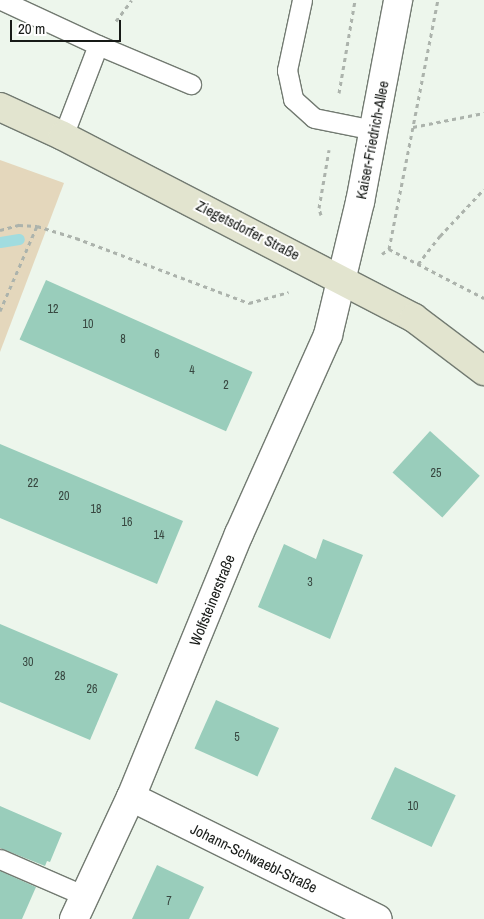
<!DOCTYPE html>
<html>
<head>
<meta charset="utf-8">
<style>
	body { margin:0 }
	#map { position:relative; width:484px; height:919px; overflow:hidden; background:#edf6ec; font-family:"Archivo Narrow",sans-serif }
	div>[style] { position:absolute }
	.green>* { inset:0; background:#e4d7bc }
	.stream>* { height:11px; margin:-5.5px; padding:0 5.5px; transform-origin:5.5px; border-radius:5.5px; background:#a1dcdf }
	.building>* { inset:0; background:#99cdbb; transform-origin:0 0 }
	.path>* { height:3px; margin-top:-1.5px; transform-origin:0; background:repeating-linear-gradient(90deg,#acb3ac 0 4px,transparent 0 8px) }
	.roads { filter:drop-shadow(1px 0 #727a71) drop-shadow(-1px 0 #727a71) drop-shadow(0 1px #727a71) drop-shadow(0 -1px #727a71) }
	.lane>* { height:19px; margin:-9.5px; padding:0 9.5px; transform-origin:9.5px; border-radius:9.5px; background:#fff }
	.street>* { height:28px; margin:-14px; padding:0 14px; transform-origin:14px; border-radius:14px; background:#fff }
	.secondary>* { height:28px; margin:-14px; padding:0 14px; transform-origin:14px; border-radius:14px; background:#e2e4cf }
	span { translate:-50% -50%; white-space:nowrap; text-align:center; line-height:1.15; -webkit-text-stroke:4px #fff; paint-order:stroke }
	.number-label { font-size:12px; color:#384740 }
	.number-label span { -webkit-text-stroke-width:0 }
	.street-label { font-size:15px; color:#171a17 }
	.scale { position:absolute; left:10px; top:20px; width:111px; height:22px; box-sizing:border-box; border:2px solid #171a17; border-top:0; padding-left:6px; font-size:15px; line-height:18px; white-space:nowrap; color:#171a17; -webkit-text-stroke:4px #fff; paint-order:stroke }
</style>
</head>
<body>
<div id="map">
	<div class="green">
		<div style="clip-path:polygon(0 160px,64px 183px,0 352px)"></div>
	</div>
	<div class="stream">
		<div style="left:0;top:242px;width:19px;rotate:-9deg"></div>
	</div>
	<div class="building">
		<div style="left:46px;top:280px;width:226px;height:65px;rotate:24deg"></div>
		<div style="left:430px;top:431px;width:67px;height:56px;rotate:42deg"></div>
		<div style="clip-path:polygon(0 444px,183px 521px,157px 584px,0 518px)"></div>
		<div style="clip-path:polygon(323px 539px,363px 555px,330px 639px,258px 607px,284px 544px,316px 559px)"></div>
		<div style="clip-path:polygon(0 624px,118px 674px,90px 740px,0 702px)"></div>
		<div style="left:216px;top:700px;width:69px;height:53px;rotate:24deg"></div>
		<div style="left:395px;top:767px;width:67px;height:57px;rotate:25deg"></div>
		<div style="clip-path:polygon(0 806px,62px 833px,50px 862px,47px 861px,45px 866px,0 848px)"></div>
		<div style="clip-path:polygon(157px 865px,204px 887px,189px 919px,132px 919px)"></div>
		<div style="clip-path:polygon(0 871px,36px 887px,22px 919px,0 919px)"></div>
	</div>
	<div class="path">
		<div style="left:116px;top:21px;width:26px;rotate:-53deg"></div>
		<div style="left:339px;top:93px;width:94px;rotate:-80.2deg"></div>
		<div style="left:413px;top:127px;width:72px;rotate:-11.2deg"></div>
		<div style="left:321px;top:215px;width:7px;rotate:-106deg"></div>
		<div style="left:319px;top:208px;width:59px;rotate:-80.2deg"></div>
		<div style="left:0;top:230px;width:20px;rotate:-15deg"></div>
		<div style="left:19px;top:225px;width:18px;rotate:3deg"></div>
		<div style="left:37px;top:226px;width:41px;rotate:17.1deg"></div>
		<div style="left:76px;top:238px;width:185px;rotate:20.6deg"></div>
		<div style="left:249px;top:303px;width:41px;rotate:-15.4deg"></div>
		<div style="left:389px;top:249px;width:107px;rotate:27.3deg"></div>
		<div style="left:382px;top:254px;width:9px;rotate:-36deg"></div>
		<div style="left:389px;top:249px;width:254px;rotate:-78.9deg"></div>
		<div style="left:418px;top:264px;width:36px;rotate:-52deg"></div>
		<div style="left:440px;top:236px;width:64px;rotate:-46.9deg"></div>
		<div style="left:0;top:311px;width:93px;rotate:-66.5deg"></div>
	</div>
	<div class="roads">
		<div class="lane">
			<div style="left:1px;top:0;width:107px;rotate:24.9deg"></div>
			<div style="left:98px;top:45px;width:101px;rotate:22.8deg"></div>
			<div style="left:302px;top:0;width:72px;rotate:102.1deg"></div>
			<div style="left:287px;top:70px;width:30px;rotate:78deg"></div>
			<div style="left:293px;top:99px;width:28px;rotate:42deg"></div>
			<div style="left:314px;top:118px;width:61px;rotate:11.3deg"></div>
			<div style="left:63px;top:136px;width:97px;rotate:-69deg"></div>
			<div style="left:0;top:859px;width:93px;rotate:23.5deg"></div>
		</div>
		<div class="street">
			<div style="left:131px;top:797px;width:275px;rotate:26.3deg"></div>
			<div style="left:74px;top:919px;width:135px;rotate:-65deg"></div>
			<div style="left:131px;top:797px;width:284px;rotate:-67.7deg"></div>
			<div style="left:239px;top:534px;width:218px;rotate:-65.9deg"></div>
			<div style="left:328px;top:335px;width:137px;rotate:-76.5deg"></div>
			<div style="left:360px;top:202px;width:206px;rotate:-79.3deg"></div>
		</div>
		<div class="secondary">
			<div style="left:0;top:107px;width:69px;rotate:24.7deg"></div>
			<div style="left:63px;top:136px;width:395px;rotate:27.4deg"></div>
			<div style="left:414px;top:318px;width:88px;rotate:37.1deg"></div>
		</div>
	</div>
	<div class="number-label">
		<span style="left:53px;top:310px">12</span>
		<span style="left:88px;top:325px">10</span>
		<span style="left:123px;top:340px">8</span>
		<span style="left:157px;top:355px">6</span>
		<span style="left:192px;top:371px">4</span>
		<span style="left:226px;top:386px">2</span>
		<span style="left:436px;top:474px">25</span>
		<span style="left:33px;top:484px">22</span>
		<span style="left:64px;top:497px">20</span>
		<span style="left:96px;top:510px">18</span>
		<span style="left:127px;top:523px">16</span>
		<span style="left:159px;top:536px">14</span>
		<span style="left:310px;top:583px">3</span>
		<span style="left:28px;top:663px">30</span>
		<span style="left:60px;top:677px">28</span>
		<span style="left:92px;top:690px">26</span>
		<span style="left:237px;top:738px">5</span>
		<span style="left:413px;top:807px">10</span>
		<span style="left:169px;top:902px">7</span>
	</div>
	<div class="street-label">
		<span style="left:372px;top:140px;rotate:-79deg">Kaiser-Friedrich-Allee</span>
		<span style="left:248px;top:230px;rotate:27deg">Ziegetsdorfer Straße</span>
		<span style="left:212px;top:600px;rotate:-68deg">Wolfsteinerstraße</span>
		<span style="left:254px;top:858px;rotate:26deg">Johann-Schwaebl-Straße</span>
	</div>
	<div class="scale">20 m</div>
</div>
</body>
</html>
